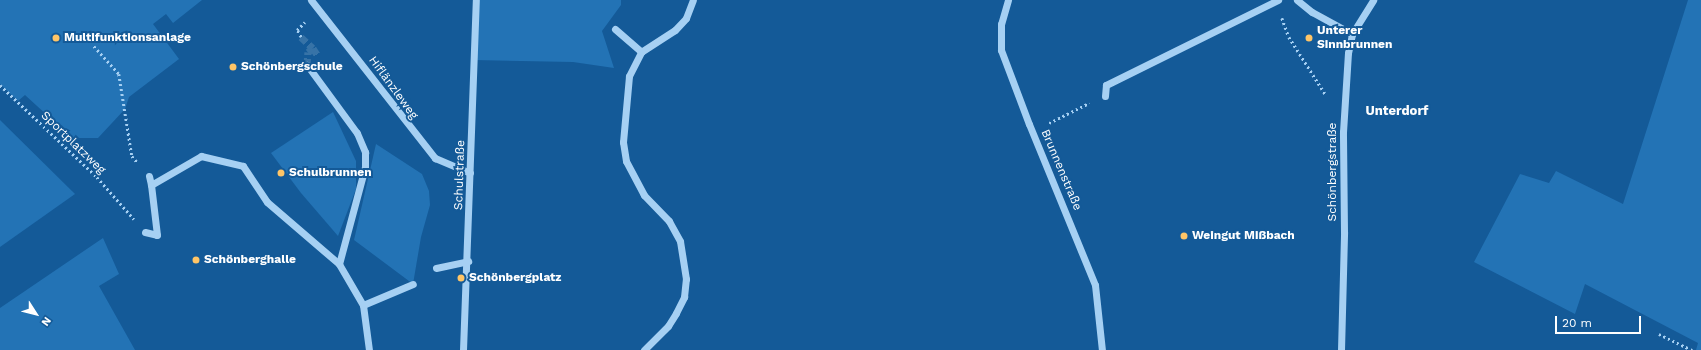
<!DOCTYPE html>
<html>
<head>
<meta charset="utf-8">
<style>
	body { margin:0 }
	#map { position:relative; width:1701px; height:350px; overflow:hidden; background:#145a98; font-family:"Work Sans",sans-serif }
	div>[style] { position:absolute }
	.green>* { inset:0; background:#2373b5 }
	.minor-tunnel>* { height:7px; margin-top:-3.5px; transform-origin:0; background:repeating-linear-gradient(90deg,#3773a7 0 7px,transparent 0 10.5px) }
	.path>* { height:2.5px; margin-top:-1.25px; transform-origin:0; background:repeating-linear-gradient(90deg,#a6d0f3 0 2px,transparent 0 5px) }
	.minor>* { height:7px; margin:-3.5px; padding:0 3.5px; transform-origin:3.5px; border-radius:3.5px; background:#a6d0f3 }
	.dots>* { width:11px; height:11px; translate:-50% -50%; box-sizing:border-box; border:2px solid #145a98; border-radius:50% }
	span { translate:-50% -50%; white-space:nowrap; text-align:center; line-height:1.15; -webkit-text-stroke:4px #145a98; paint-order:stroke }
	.poi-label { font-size:12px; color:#fff; font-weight:700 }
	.left { translate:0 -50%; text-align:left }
	.street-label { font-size:12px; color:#fff }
	.neighbourhood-label { font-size:13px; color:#fff; font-weight:700 }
	.north { position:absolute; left:16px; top:294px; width:40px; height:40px; -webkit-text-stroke:3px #145a98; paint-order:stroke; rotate:126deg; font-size:11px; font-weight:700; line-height:16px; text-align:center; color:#fff }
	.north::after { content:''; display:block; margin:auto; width:14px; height:18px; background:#fff; clip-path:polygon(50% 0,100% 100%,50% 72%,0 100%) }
	.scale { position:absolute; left:1555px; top:316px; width:86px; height:18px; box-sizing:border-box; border:2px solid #fff; border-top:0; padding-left:5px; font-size:12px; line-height:14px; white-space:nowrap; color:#fff; -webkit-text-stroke:3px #145a98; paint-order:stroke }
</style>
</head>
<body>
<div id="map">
	<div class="green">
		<div style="clip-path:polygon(0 0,202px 0,173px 23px,166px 14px,153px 24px,179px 59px,129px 97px,125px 109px,98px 138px,72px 138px,25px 95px,18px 101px,0 84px)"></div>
		<div style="clip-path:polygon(476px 0,621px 0,621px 5px,602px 31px,614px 68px,573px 62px,474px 60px)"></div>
		<div style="clip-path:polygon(1688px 0,1701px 0,1701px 350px,1696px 350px,1698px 343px,1585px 284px,1575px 314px,1474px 262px,1520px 174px,1549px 183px,1556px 171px,1623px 204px)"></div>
		<div style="clip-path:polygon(333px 112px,356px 161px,356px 189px,338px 236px,301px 193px,271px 153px)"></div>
		<div style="clip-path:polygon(0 120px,75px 194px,0 247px)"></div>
		<div style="clip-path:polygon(376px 144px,422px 174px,429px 191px,430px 205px,421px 237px,413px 284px,354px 240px)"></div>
		<div style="clip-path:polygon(103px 238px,119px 274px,99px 286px,135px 350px,0 350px,0 308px)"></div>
	</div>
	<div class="minor-tunnel">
		<div style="left:301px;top:37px;width:16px;rotate:43deg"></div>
		<div style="left:313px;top:48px;width:9px;rotate:58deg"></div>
		<div style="left:307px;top:65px;width:13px;rotate:-86deg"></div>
		<div style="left:308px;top:52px;width:6px;rotate:-39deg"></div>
	</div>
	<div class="path">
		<div style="left:1282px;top:18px;width:20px;rotate:70deg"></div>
		<div style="left:1289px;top:37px;width:69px;rotate:57.5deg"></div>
		<div style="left:301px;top:37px;width:8px;rotate:-120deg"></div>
		<div style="left:297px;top:30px;width:11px;rotate:-45deg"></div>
		<div style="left:94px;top:46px;width:38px;rotate:48deg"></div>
		<div style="left:119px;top:74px;width:83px;rotate:81deg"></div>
		<div style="left:132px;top:156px;width:8px;rotate:50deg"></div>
		<div style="left:0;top:85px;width:134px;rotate:43.5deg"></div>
		<div style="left:97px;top:177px;width:56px;rotate:48.6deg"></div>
		<div style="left:1049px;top:123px;width:45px;rotate:-26.6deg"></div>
		<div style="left:1659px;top:334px;width:37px;rotate:26deg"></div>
	</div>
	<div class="minor">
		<div style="left:311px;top:0;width:201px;rotate:51.9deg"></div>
		<div style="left:435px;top:158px;width:38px;rotate:23deg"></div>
		<div style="left:1008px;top:0;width:25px;rotate:106deg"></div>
		<div style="left:1001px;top:24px;width:26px;rotate:90deg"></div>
		<div style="left:1001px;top:50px;width:79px;rotate:69.3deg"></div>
		<div style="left:1029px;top:124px;width:174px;rotate:67.7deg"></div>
		<div style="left:1095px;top:285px;width:65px;rotate:83.9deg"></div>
		<div style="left:1297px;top:0;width:19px;rotate:39deg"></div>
		<div style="left:1312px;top:12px;width:46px;rotate:28.8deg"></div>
		<div style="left:615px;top:29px;width:35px;rotate:41deg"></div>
		<div style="left:307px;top:65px;width:84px;rotate:53.7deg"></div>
		<div style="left:357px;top:133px;width:21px;rotate:67deg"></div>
		<div style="left:365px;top:152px;width:15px;rotate:90deg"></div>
		<div style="left:365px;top:167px;width:100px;rotate:105deg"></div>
		<div style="left:1105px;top:96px;width:11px;rotate:-85deg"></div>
		<div style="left:1106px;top:85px;width:192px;rotate:-26.3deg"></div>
		<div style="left:149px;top:176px;width:9px;rotate:77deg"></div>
		<div style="left:151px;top:185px;width:58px;rotate:-30.1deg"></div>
		<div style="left:201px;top:156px;width:43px;rotate:13.4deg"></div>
		<div style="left:243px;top:166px;width:43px;rotate:56.3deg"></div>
		<div style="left:267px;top:202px;width:95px;rotate:40.7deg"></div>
		<div style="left:339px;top:264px;width:48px;rotate:59.7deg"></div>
		<div style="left:363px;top:305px;width:54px;rotate:-22.8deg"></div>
		<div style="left:145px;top:232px;width:12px;rotate:14deg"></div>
		<div style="left:157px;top:235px;width:50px;rotate:-96.8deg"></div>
		<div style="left:436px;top:268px;width:33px;rotate:-12deg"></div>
		<div style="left:363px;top:305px;width:45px;rotate:82.4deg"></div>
		<div style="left:463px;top:350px;width:350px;rotate:-87.9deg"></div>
		<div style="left:644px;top:350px;width:34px;rotate:-45deg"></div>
		<div style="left:668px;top:326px;width:15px;rotate:-58deg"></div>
		<div style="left:676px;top:313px;width:18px;rotate:-63deg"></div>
		<div style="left:684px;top:297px;width:18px;rotate:-84deg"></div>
		<div style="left:686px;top:279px;width:38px;rotate:-99deg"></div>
		<div style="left:680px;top:241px;width:23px;rotate:-119deg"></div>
		<div style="left:669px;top:221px;width:36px;rotate:-134deg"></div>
		<div style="left:644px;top:195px;width:38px;rotate:-118deg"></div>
		<div style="left:626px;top:161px;width:19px;rotate:-99deg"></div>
		<div style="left:623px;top:142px;width:66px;rotate:-84.8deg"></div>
		<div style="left:629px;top:76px;width:27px;rotate:-63deg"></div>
		<div style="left:641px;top:52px;width:40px;rotate:-32.9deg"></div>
		<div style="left:675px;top:30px;width:16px;rotate:-47deg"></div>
		<div style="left:686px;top:18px;width:19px;rotate:-69deg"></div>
		<div style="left:1341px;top:350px;width:118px;rotate:-88.5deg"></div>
		<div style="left:1344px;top:232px;width:100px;rotate:-90.6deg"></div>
		<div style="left:1343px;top:132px;width:79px;rotate:-86.4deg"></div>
		<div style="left:1348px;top:53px;width:19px;rotate:-78deg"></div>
		<div style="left:1352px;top:34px;width:40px;rotate:-58deg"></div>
	</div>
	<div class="dots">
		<div style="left:56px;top:38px;background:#ffc567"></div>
		<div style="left:1309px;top:38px;background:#ffc567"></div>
		<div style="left:233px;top:67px;background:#ffc567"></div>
		<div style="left:281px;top:173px;background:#ffc567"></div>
		<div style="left:1184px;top:236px;background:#ffc567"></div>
		<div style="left:196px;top:260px;background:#ffc567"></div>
		<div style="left:461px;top:278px;background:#ffc567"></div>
	</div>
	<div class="poi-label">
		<span class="left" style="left:1317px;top:38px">Unterer<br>Sinnbrunnen</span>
		<span class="left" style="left:64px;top:38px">Multifunktionsanlage</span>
		<span class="left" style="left:241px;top:67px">Schönbergschule</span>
		<span class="left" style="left:289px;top:173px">Schulbrunnen</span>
		<span class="left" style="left:1192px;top:236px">Weingut Mißbach</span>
		<span class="left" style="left:204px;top:260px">Schönberghalle</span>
		<span class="left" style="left:469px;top:278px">Schönbergplatz</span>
	</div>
	<div class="street-label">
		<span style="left:393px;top:88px;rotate:54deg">Hiflänzleweg</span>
		<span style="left:73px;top:143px;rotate:44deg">Sportplatzweg</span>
		<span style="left:1061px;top:170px;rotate:67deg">Brunnenstraße</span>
		<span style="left:1333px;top:172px;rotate:-90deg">Schönbergstraße</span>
		<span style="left:460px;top:175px;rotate:-88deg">Schulstraße</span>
	</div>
	<div class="neighbourhood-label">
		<span style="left:1397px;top:111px">Unterdorf</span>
	</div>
	<div class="north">N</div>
	<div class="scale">20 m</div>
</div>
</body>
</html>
